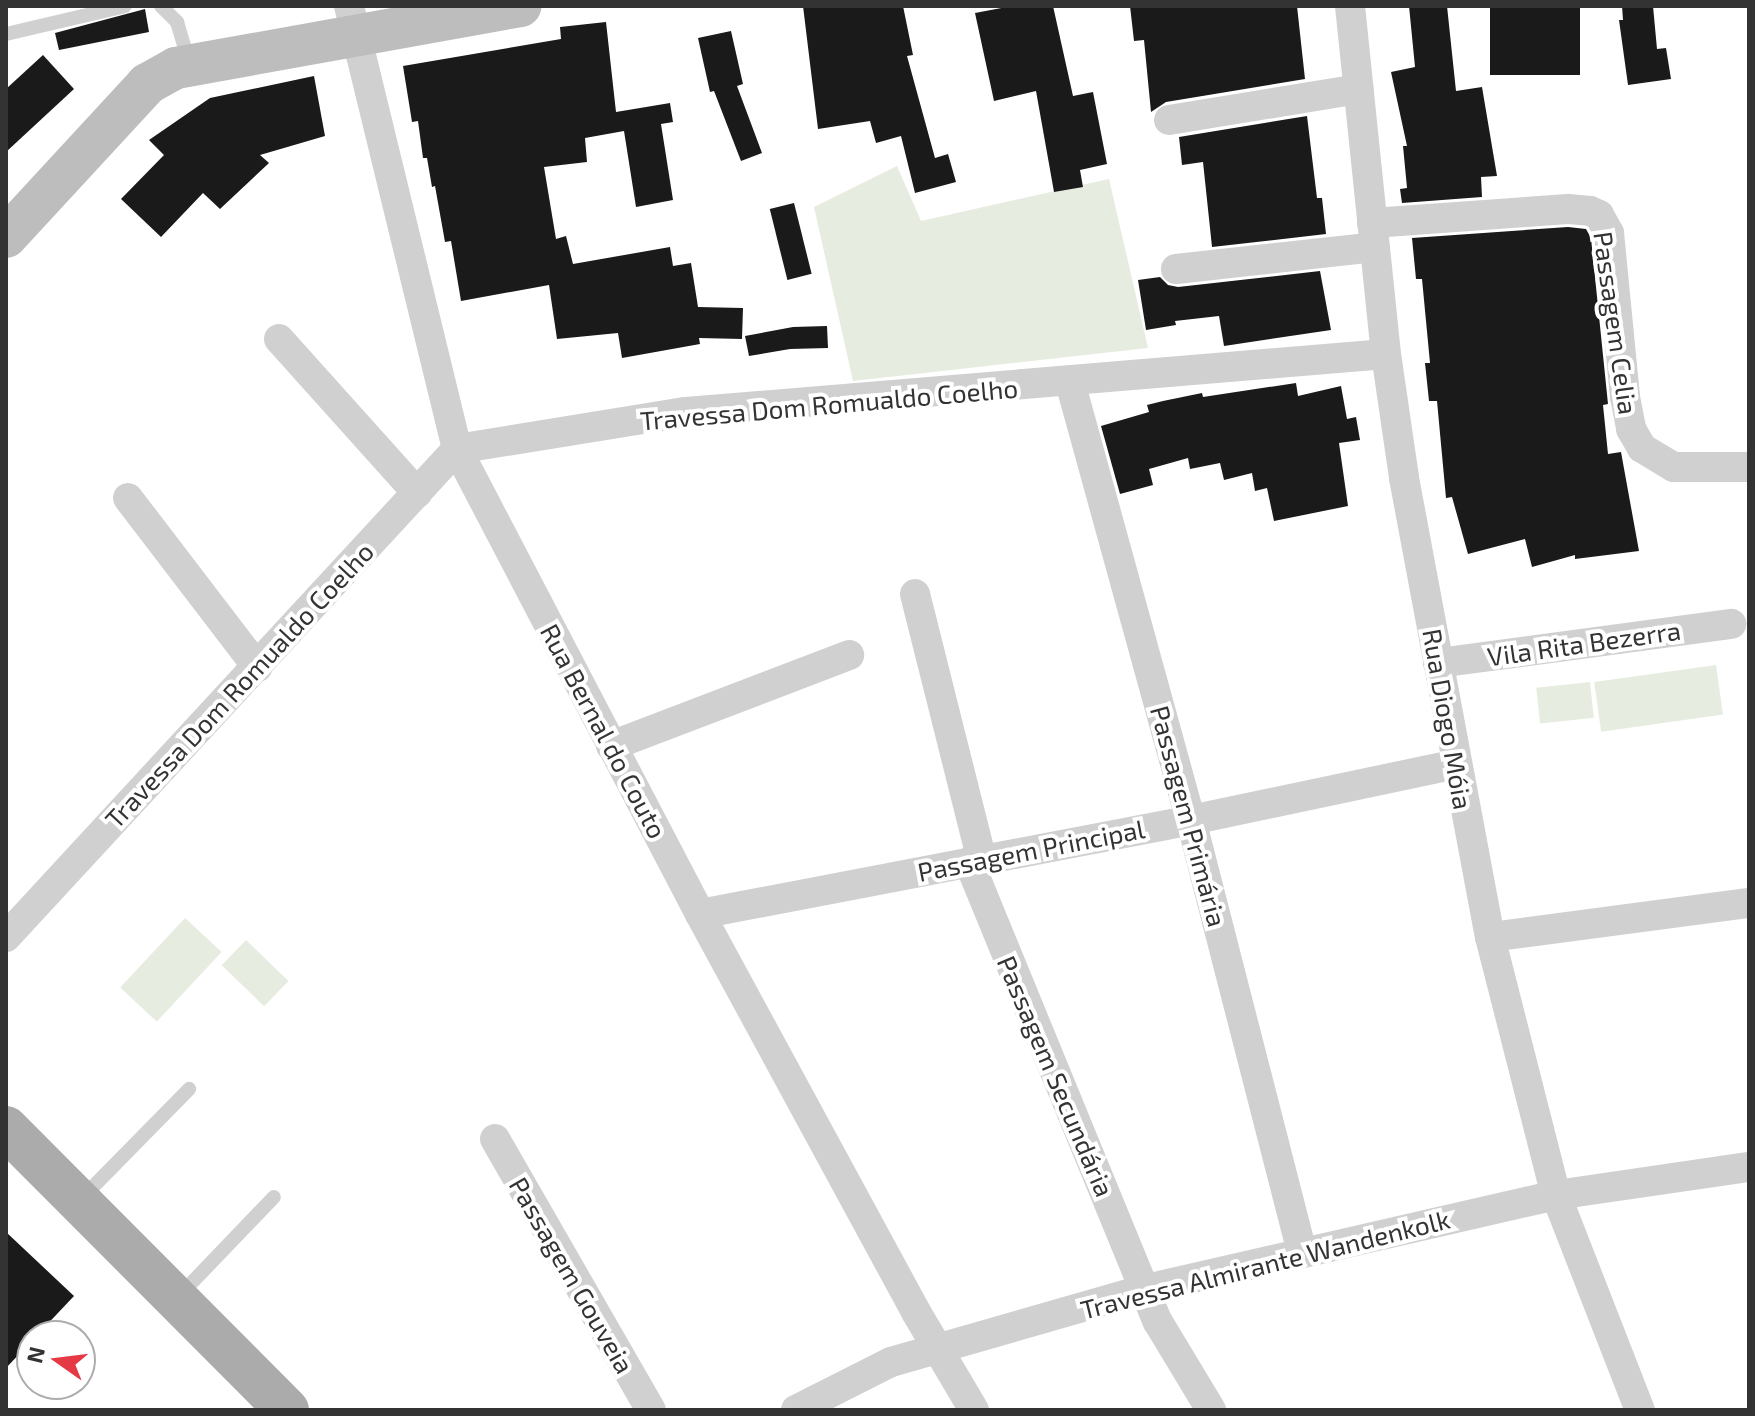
<!DOCTYPE html>
<html>
<head>
<meta charset="utf-8">
<style>
	body { margin:0 }
	#map { position:relative; width:1755px; height:1416px; overflow:hidden; background:#fff; font-family:"Exo 2",sans-serif }
	div>[style] { position:absolute }
	.green>* { inset:0; background:#e6ecdf; transform-origin:0 0 }
	.building>* { inset:0; background:#1a1a1a; transform-origin:0 0 }
	.lane>* { height:14px; margin:-7px; padding:0 7px; transform-origin:7px; border-radius:7px; background:#d0d0d0 }
	.street>* { height:30px; margin:-15px; padding:0 15px; transform-origin:15px; border-radius:15px; background:#d0d0d0 }
	.secondary>* { height:42px; margin:-21px; padding:0 21px; transform-origin:21px; border-radius:21px; background:#bdbdbd }
	.primary>* { height:44px; margin:-22px; padding:0 22px; transform-origin:22px; border-radius:22px; background:#ababab }
	span { translate:-50% -50%; white-space:nowrap; text-align:center; line-height:1.15; -webkit-text-stroke:8px #fff; paint-order:stroke }
	.street-label { font-size:26px; color:#333 }
	.frame { position:absolute; inset:0; border:8px solid #333; pointer-events:none }
	.north { position:absolute; left:16px; top:1320px; width:80px; height:80px; box-sizing:border-box; background:#fff; border:2px solid #adadad; border-radius:50%; rotate:284deg; font-size:22px; font-weight:700; line-height:32px; text-align:center; color:#333 }
	.north::after { content:''; display:block; margin:auto; width:28px; height:36px; background:#e63946; clip-path:polygon(50% 0,100% 100%,50% 72%,0 100%) }
</style>
</head>
<body>
<div id="map">
	<div class="green">
		<div style="clip-path:polygon(897px 166px,921px 221px,1109px 179px,1148px 348px,853px 381px,814px 207px)"></div>
		<div style="left:1716px;top:665px;width:50px;height:123px;rotate:82deg"></div>
		<div style="left:1590px;top:682px;width:36px;height:54px;rotate:84deg"></div>
		<div style="left:185px;top:918px;width:50px;height:95px;rotate:43deg"></div>
		<div style="left:246px;top:940px;width:59px;height:35px;rotate:44deg"></div>
	</div>
	<div class="building">
		<div style="clip-path:polygon(803px 6px,903px 6px,913px 55px,907px 56px,935px 158px,948px 154px,956px 182px,915px 193px,901px 136px,876px 143px,870px 121px,818px 129px)"></div>
		<div style="clip-path:polygon(1012px 6px,1053px 6px,1073px 96px,1093px 92px,1107px 164px,1080px 170px,1083px 187px,1054px 192px,1036px 91px,994px 101px,975px 13px)"></div>
		<div style="clip-path:polygon(1130px 6px,1297px 6px,1305px 79px,1166px 102px,1151px 112px,1144px 40px,1134px 41px)"></div>
		<div style="clip-path:polygon(1409px 6px,1447px 6px,1456px 91px,1482px 87px,1497px 176px,1481px 177px,1482px 197px,1402px 203px,1400px 189px,1407px 188px,1403px 146px,1407px 146px,1391px 72px,1415px 67px)"></div>
		<div style="left:1490px;top:6px;width:90px;height:69px"></div>
		<div style="clip-path:polygon(1622px 6px,1653px 6px,1657px 49px,1666px 48px,1671px 79px,1628px 85px,1619px 20px,1623px 20px)"></div>
		<div style="clip-path:polygon(145px 9px,149px 32px,59px 50px,55px 33px)"></div>
		<div style="clip-path:polygon(606px 22px,616px 112px,670px 103px,673px 122px,661px 124px,673px 200px,636px 207px,624px 131px,585px 138px,587px 162px,544px 167px,556px 239px,566px 236px,573px 264px,670px 247px,673px 266px,691px 263px,698px 307px,743px 308px,742px 339px,699px 338px,700px 344px,622px 358px,618px 333px,557px 339px,549px 285px,461px 301px,451px 241px,445px 242px,435px 186px,432px 187px,427px 158px,423px 158px,418px 121px,412px 122px,403px 66px,561px 39px,560px 27px)"></div>
		<div style="clip-path:polygon(731px 31px,743px 84px,737px 86px,762px 153px,741px 161px,714px 91px,710px 92px,698px 38px)"></div>
		<div style="clip-path:polygon(43px 55px,74px 89px,6px 152px,6px 89px)"></div>
		<div style="clip-path:polygon(314px 76px,325px 136px,260px 155px,269px 163px,220px 209px,203px 193px,161px 237px,121px 199px,164px 155px,149px 140px,210px 98px)"></div>
		<div style="clip-path:polygon(1307px 116px,1317px 198px,1322px 198px,1326px 234px,1212px 247px,1203px 162px,1182px 165px,1179px 137px)"></div>
		<div style="left:794px;top:203px;width:73px;height:25px;rotate:76deg"></div>
		<div style="clip-path:polygon(1568px 227px,1586px 229px,1591px 238px,1608px 404px,1603px 405px,1608px 454px,1621px 452px,1639px 551px,1575px 559px,1575px 555px,1532px 567px,1525px 539px,1468px 554px,1452px 497px,1446px 498px,1437px 401px,1429px 401px,1425px 363px,1430px 363px,1422px 279px,1416px 279px,1412px 238px)"></div>
		<div style="clip-path:polygon(1320px 271px,1331px 330px,1224px 346px,1219px 316px,1175px 321px,1176px 325px,1146px 330px,1138px 280px,1160px 277px,1168px 285px,1178px 287px)"></div>
		<div style="clip-path:polygon(827px 326px,828px 348px,790px 349px,749px 356px,745px 336px,793px 327px)"></div>
		<div style="clip-path:polygon(1296px 383px,1298px 396px,1341px 386px,1347px 419px,1356px 417px,1360px 440px,1339px 443px,1348px 506px,1274px 521px,1267px 488px,1255px 491px,1252px 473px,1224px 480px,1220px 463px,1190px 469px,1188px 458px,1149px 469px,1153px 485px,1120px 494px,1101px 426px,1149px 412px,1147px 405px,1163px 401px,1202px 393px,1203px 397px)"></div>
		<div style="clip-path:polygon(6px 1232px,74px 1296px,6px 1368px)"></div>
	</div>
	<div class="lane">
		<div style="left:161px;top:6px;width:23px;rotate:45deg"></div>
		<div style="left:177px;top:22px;width:42px;rotate:73.3deg"></div>
		<div style="left:6px;top:34px;width:122px;rotate:-13.2deg"></div>
		<div style="left:82px;top:1198px;width:153px;rotate:-45.5deg"></div>
		<div style="left:179px;top:1296px;width:137px;rotate:-46.2deg"></div>
	</div>
	<div class="street">
		<div style="left:349px;top:6px;width:456px;rotate:76.3deg"></div>
		<div style="left:457px;top:449px;width:525px;rotate:62.41deg"></div>
		<div style="left:700px;top:914px;width:453px;rotate:61.5deg"></div>
		<div style="left:916px;top:1312px;width:114px;rotate:59.4deg"></div>
		<div style="left:1350px;top:6px;width:350px;rotate:84.1deg"></div>
		<div style="left:1386px;top:354px;width:125px;rotate:81.7deg"></div>
		<div style="left:1404px;top:478px;width:467px;rotate:79.4deg"></div>
		<div style="left:1490px;top:937px;width:266px;rotate:75.7deg"></div>
		<div style="left:1556px;top:1195px;width:231px;rotate:68.7deg"></div>
		<div style="left:1169px;top:120px;width:192px;rotate:-9.3deg"></div>
		<div style="left:1372px;top:223px;width:196px;rotate:-4.1deg"></div>
		<div style="left:1568px;top:209px;width:22px;rotate:5deg"></div>
		<div style="left:1590px;top:211px;width:10px;rotate:24deg"></div>
		<div style="left:1599px;top:215px;width:21px;rotate:61deg"></div>
		<div style="left:1609px;top:233px;width:165px;rotate:84.4deg"></div>
		<div style="left:1625px;top:397px;width:33px;rotate:79deg"></div>
		<div style="left:1631px;top:429px;width:22px;rotate:60deg"></div>
		<div style="left:1642px;top:448px;width:37px;rotate:31deg"></div>
		<div style="left:1674px;top:467px;width:75px"></div>
		<div style="left:1176px;top:269px;width:200px;rotate:-6.3deg"></div>
		<div style="left:279px;top:339px;width:207px;rotate:48.1deg"></div>
		<div style="left:1070px;top:382px;width:454px;rotate:74.6deg"></div>
		<div style="left:1191px;top:820px;width:446px;rotate:75.6deg"></div>
		<div style="left:128px;top:498px;width:213px;rotate:52.6deg"></div>
		<div style="left:915px;top:594px;width:274px;rotate:75.9deg"></div>
		<div style="left:1438px;top:663px;width:296px;rotate:-7.6deg"></div>
		<div style="left:611px;top:746px;width:255px;rotate:-20.9deg"></div>
		<div style="left:969px;top:862px;width:497px;rotate:67.7deg"></div>
		<div style="left:1158px;top:1322px;width:103px;rotate:58.9deg"></div>
		<div style="left:700px;top:914px;width:500px;rotate:-10.8deg"></div>
		<div style="left:1191px;top:820px;width:271px;rotate:-11.9deg"></div>
		<div style="left:6px;top:937px;width:664px;rotate:-47.26deg"></div>
		<div style="left:457px;top:449px;width:232px;rotate:-9.2deg"></div>
		<div style="left:686px;top:412px;width:702px;rotate:-4.74deg"></div>
		<div style="left:1490px;top:937px;width:261px;rotate:-7.5deg"></div>
		<div style="left:495px;top:1139px;width:313px;rotate:60.1deg"></div>
		<div style="left:796px;top:1410px;width:106px;rotate:-26.8deg"></div>
		<div style="left:891px;top:1362px;width:265px;rotate:-16deg"></div>
		<div style="left:1146px;top:1289px;width:421px;rotate:-12.9deg"></div>
		<div style="left:1556px;top:1195px;width:195px;rotate:-8.3deg"></div>
	</div>
	<div class="secondary">
		<div style="left:6px;top:237px;width:208px;rotate:-47.3deg"></div>
		<div style="left:147px;top:84px;width:33px;rotate:-29deg"></div>
		<div style="left:176px;top:68px;width:350px;rotate:-10.2deg"></div>
	</div>
	<div class="primary">
		<div style="left:6px;top:1128px;width:398px;rotate:45.1deg"></div>
	</div>
	<div class="street-label">
		<span style="left:1616px;top:323px;rotate:82deg">Passagem Celia</span>
		<span style="left:829px;top:404px;rotate:-5deg">Travessa Dom Romualdo Coelho</span>
		<span style="left:1584px;top:643px;rotate:-8deg">Vila Rita Bezerra</span>
		<span style="left:239px;top:685px;rotate:-47deg">Travessa Dom Romualdo Coelho</span>
		<span style="left:1448px;top:719px;rotate:80deg">Rua Diogo Móia</span>
		<span style="left:604px;top:731px;rotate:62deg">Rua Bernal do Couto</span>
		<span style="left:1189px;top:816px;rotate:75deg">Passagem Primária</span>
		<span style="left:1031px;top:850px;rotate:-11deg">Passagem Principal</span>
		<span style="left:1056px;top:1076px;rotate:67deg">Passagem Secundária</span>
		<span style="left:1265px;top:1264px;rotate:-14deg">Travessa Almirante Wandenkolk</span>
		<span style="left:572px;top:1275px;rotate:60deg">Passagem Gouveia</span>
	</div>
	<div class="frame"></div>
	<div class="north">N</div>
</div>
</body>
</html>
